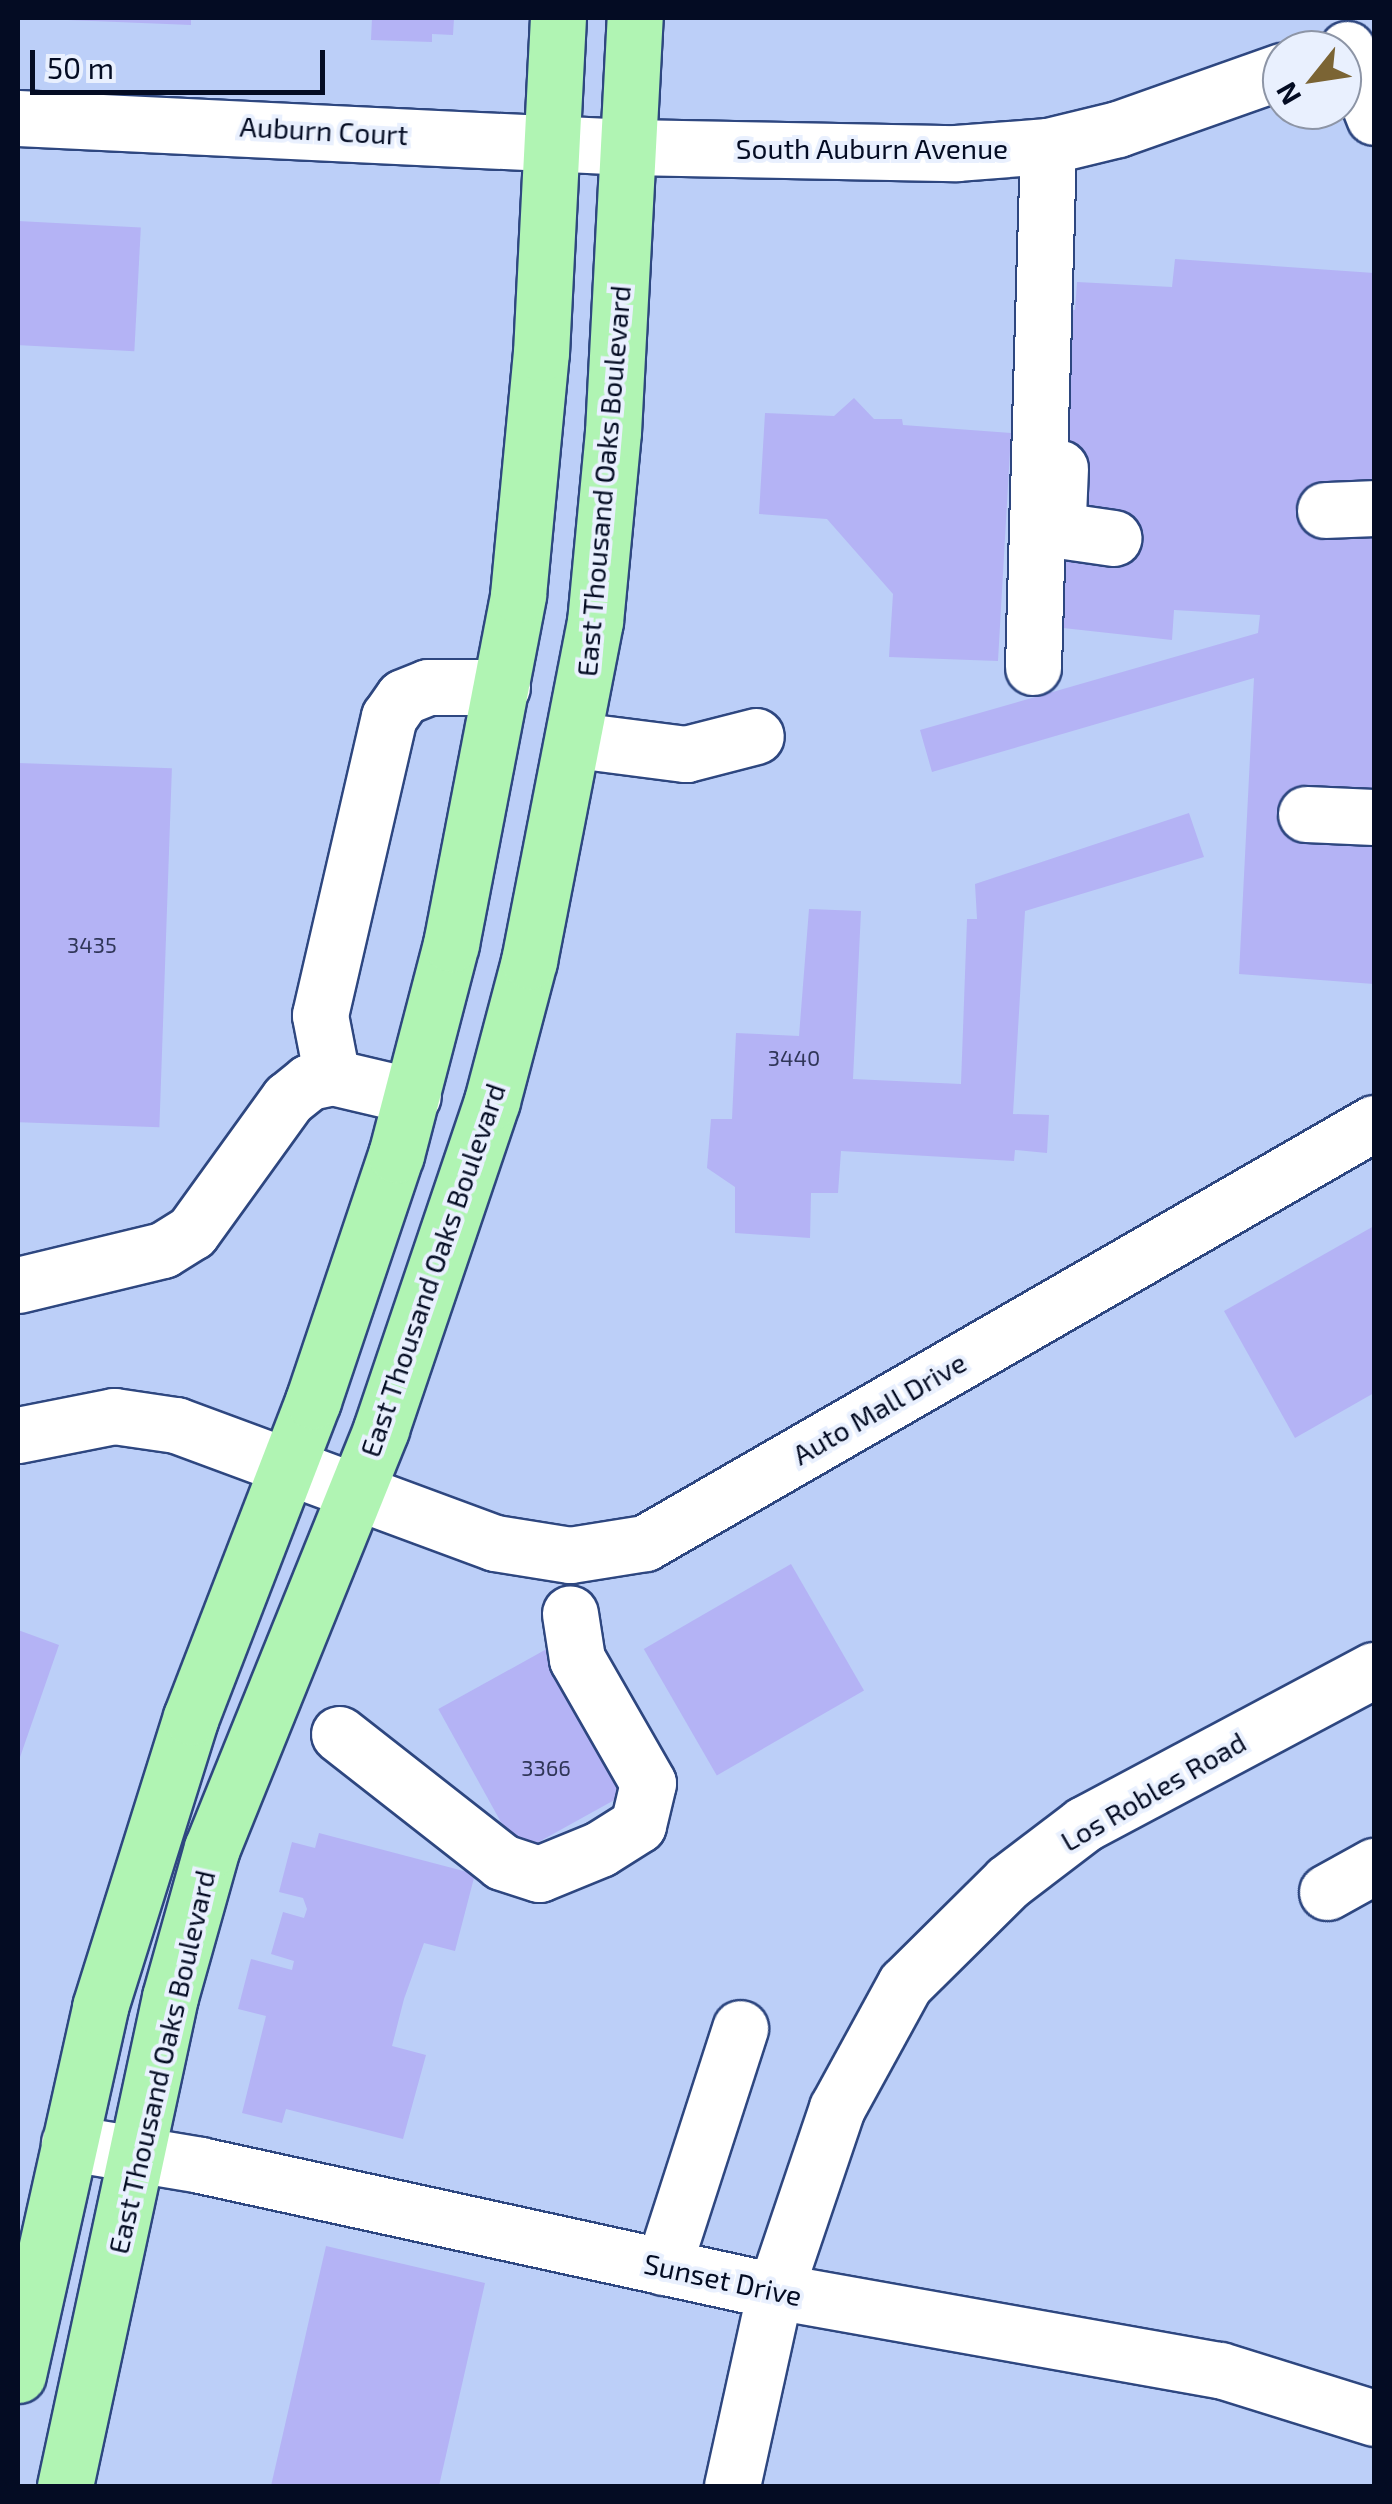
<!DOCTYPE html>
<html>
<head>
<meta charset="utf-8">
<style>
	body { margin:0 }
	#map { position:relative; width:1392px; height:2504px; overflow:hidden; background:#bccff8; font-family:"Exo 2",sans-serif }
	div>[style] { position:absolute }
	.building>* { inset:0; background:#b4b3f5; transform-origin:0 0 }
	.roads { filter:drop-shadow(2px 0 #2e4780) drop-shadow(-2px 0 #2e4780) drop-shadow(0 2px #2e4780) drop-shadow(0 -2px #2e4780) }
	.minor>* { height:55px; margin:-27.5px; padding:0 27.5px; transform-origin:27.5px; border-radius:27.5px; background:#fff }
	.major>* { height:55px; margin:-27.5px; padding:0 27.5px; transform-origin:27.5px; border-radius:27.5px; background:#b0f4b3 }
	span { translate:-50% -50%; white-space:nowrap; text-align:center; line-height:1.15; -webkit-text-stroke:8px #e9f0fe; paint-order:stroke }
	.number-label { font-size:22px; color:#303658 }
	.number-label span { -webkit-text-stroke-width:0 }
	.street-label { font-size:28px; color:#040c23 }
	.frame { position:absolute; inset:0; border:20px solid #040c23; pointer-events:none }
	.north { position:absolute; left:1262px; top:30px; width:100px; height:100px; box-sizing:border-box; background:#e9f0fe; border:2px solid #8d95a6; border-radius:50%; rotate:240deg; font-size:28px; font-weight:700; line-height:40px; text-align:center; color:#040c23 }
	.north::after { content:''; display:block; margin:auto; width:35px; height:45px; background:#7b6434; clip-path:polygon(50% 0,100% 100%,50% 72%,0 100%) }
	.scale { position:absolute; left:30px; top:50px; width:295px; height:45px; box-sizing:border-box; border:5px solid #040c23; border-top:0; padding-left:12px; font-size:30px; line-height:35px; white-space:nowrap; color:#040c23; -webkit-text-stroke:8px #e9f0fe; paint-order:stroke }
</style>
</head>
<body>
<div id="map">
	<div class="building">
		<div style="clip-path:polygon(18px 18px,191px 18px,191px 25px)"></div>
		<div style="clip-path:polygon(372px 18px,454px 18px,453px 35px,432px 34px,432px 42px,371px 40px)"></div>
		<div style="left:18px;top:221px;width:123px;height:124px;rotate:3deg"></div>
		<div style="clip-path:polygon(1175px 259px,1374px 273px,1374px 984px,1239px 974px,1254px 678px,932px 772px,920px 730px,1258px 633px,1260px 615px,1174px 610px,1172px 640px,1054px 627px,1053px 308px,1075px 310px,1077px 282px,1172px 287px)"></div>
		<div style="clip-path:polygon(854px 398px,874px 419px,902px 419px,903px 425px,1011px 433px,998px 661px,889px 657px,893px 594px,827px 519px,759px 514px,765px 413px,834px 416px)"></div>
		<div style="left:18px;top:763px;width:154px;height:359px;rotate:2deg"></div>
		<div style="clip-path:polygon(1189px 813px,1204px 857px,1025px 911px,1013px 1114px,1049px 1115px,1047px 1153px,1015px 1150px,1014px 1161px,841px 1151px,838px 1193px,811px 1193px,810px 1238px,735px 1233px,735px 1187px,707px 1168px,711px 1119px,732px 1119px,736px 1033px,799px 1036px,809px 909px,861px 911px,853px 1079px,961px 1084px,967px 919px,977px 919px,975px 884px)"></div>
		<div style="clip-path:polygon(1374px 1226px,1374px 1393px,1295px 1438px,1224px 1311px)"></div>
		<div style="left:791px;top:1564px;width:146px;height:170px;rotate:60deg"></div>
		<div style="clip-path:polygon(18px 1630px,59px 1645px,18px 1763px)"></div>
		<div style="left:552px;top:1646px;width:165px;height:130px;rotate:61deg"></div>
		<div style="clip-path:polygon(319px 1833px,475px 1874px,455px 1951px,424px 1943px,404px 1999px,392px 2046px,426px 2055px,403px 2139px,286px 2109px,282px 2123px,242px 2113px,266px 2016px,238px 2009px,251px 1959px,292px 1970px,294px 1961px,271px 1954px,283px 1912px,304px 1918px,307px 1909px,303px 1898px,279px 1892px,292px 1842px,315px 1848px)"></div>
		<div style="clip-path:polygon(326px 2246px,485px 2283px,439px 2486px,271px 2486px)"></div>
	</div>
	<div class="roads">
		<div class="minor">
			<div style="left:1347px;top:49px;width:73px;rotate:68.3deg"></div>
			<div style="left:18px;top:118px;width:612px;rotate:2.72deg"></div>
			<div style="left:629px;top:147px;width:327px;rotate:1.1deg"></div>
			<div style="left:956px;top:153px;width:92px;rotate:-4.4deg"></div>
			<div style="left:1048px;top:146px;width:72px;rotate:-13.7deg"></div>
			<div style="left:1118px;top:129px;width:174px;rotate:-19.5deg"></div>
			<div style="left:1060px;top:468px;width:47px;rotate:92.4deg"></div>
			<div style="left:1058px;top:515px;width:17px;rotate:66deg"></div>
			<div style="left:1065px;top:531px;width:49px;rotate:8.1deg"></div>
			<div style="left:1325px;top:510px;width:49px;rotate:-2.3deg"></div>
			<div style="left:1033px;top:667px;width:521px;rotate:-88.35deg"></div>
			<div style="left:576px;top:740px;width:111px;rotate:7.3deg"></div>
			<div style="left:686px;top:754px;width:72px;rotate:-14.4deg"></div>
			<div style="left:1306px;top:814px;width:68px;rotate:2.5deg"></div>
			<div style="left:332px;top:1077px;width:63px;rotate:-101deg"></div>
			<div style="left:320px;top:1015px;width:306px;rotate:-77deg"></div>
			<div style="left:389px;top:717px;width:24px;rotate:-55deg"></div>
			<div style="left:403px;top:697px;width:27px;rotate:-22deg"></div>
			<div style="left:428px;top:687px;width:74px"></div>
			<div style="left:18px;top:1285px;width:149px;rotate:-13.6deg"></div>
			<div style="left:163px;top:1250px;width:34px;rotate:-32deg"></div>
			<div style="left:192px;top:1232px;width:164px;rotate:-54.2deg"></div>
			<div style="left:288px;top:1099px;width:27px;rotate:-39deg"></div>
			<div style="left:309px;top:1082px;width:24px;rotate:-12deg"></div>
			<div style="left:332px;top:1077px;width:83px;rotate:13.2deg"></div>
			<div style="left:18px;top:1435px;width:98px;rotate:-11.2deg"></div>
			<div style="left:114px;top:1416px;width:63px;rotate:8.3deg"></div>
			<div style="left:176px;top:1425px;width:340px;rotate:20.3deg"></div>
			<div style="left:495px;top:1543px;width:76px;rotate:9.1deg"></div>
			<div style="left:570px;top:1555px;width:76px;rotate:-9.1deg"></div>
			<div style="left:645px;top:1543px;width:841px;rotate:-29.95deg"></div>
			<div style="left:339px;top:1734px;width:207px;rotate:38.1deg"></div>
			<div style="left:502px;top:1862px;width:39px;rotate:18deg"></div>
			<div style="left:539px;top:1874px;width:66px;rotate:-22.3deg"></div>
			<div style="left:600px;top:1849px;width:45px;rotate:-32.3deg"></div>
			<div style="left:638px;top:1825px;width:43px;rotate:-76.6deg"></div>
			<div style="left:648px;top:1783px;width:143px;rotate:-119.8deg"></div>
			<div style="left:577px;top:1659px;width:46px;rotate:-98.8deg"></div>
			<div style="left:1327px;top:1892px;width:54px;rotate:-29deg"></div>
			<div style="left:69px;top:2143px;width:133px;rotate:9.5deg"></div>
			<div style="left:200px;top:2165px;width:589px;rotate:12.36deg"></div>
			<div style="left:775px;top:2291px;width:452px;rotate:10.1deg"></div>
			<div style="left:1220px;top:2370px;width:161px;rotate:17.3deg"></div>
			<div style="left:663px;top:2267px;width:251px;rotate:-72.1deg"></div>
			<div style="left:732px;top:2486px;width:200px;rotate:-77.6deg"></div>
			<div style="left:775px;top:2291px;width:193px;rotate:-71.3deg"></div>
			<div style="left:837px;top:2108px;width:141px;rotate:-61.3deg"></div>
			<div style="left:905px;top:1984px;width:145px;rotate:-44.7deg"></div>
			<div style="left:1008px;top:1882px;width:96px;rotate:-37.3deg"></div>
			<div style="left:1084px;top:1824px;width:328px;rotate:-28deg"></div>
		</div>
		<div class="major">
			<div style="left:18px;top:2375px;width:377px;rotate:-77.4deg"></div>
			<div style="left:100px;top:2007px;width:304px;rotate:-72.6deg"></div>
			<div style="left:191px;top:1717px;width:339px;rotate:-68.9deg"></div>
			<div style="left:313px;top:1401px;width:260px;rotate:-71.4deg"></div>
			<div style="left:396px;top:1155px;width:218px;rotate:-75.4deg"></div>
			<div style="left:451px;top:944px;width:355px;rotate:-79.1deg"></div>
			<div style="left:518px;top:595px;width:243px;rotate:-84.6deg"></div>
			<div style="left:541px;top:353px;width:335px;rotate:-87.1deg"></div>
			<div style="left:65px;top:2486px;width:500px;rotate:-77.88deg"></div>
			<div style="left:170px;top:1997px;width:155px;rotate:-74.3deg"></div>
			<div style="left:212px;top:1848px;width:452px;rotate:-68deg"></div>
			<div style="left:381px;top:1429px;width:346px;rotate:-71.3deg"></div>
			<div style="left:492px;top:1101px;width:145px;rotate:-75.2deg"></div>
			<div style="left:529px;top:961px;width:345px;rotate:-79deg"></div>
			<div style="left:595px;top:622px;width:191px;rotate:-84.6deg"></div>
			<div style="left:613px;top:432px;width:415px;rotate:-87deg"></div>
		</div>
	</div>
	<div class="number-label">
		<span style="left:92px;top:945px">3435</span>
		<span style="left:794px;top:1058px">3440</span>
		<span style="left:546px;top:1768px">3366</span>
	</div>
	<div class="street-label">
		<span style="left:324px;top:130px;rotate:3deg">Auburn Court</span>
		<span style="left:872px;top:148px">South Auburn Avenue</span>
		<span style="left:603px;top:481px;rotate:-85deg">East Thousand Oaks Boulevard</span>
		<span style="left:432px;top:1270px;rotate:-71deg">East Thousand Oaks Boulevard</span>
		<span style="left:879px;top:1408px;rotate:-30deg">Auto Mall Drive</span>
		<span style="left:1153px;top:1791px;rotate:-30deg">Los Robles Road</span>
		<span style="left:161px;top:2062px;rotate:-77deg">East Thousand Oaks Boulevard</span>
		<span style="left:723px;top:2279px;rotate:12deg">Sunset Drive</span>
	</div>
	<div class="frame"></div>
	<div class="north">N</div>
	<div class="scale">50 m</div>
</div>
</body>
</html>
